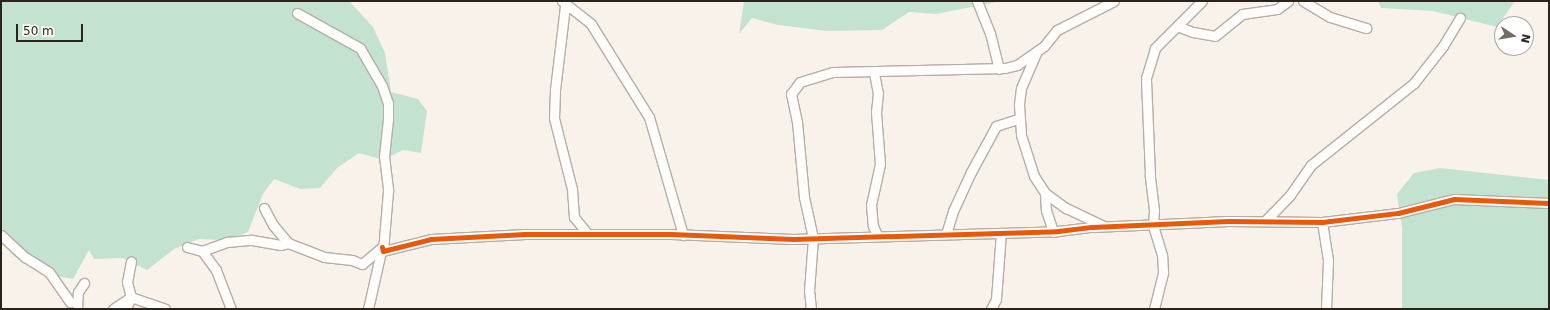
<!DOCTYPE html>
<html>
<head>
<meta charset="utf-8">
<style>
	body { margin:0 }
	#map { position:relative; width:1550px; height:310px; overflow:hidden; background:#f8f2eb; font-family:"DejaVu Sans",sans-serif }
	div>[style] { position:absolute }
	.green>* { inset:0; background:#c3e3d0 }
	.roads { filter:drop-shadow(1px 0 #b4aea7) drop-shadow(-1px 0 #b4aea7) drop-shadow(0 1px #b4aea7) drop-shadow(0 -1px #b4aea7) }
	.minor>* { height:9px; margin:-4.5px; padding:0 4.5px; transform-origin:4.5px; border-radius:4.5px; background:#fefdfc }
	.cycleway>* { height:5px; margin:-2.5px; padding:0 2.5px; transform-origin:2.5px; border-radius:2.5px; background:#e8590c }
	span { translate:-50% -50%; white-space:nowrap; text-align:center; line-height:1.15; -webkit-text-stroke:3px #fff; paint-order:stroke }
	.frame { position:absolute; inset:0; border:2px solid #2b241c; pointer-events:none }
	.north { position:absolute; left:1494px; top:16px; width:40px; height:40px; box-sizing:border-box; background:#fff; border:1px solid #aaa7a4; border-radius:50%; rotate:102deg; font-size:11px; font-weight:700; line-height:16px; text-align:center; color:#2b241c }
	.north::after { content:''; display:block; margin:auto; width:14px; height:18px; background:#736c64; clip-path:polygon(50% 0,100% 100%,50% 72%,0 100%) }
	.scale { position:absolute; left:16px; top:24px; width:67px; height:18px; box-sizing:border-box; border:2px solid #2b241c; border-top:0; padding-left:5px; font-size:12px; line-height:14px; white-space:nowrap; color:#2b241c; -webkit-text-stroke:3px #fff; paint-order:stroke }
</style>
</head>
<body>
<div id="map">
	<div class="green">
		<div style="clip-path:polygon(1px 1px,349px 1px,373px 27px,385px 53px,391px 92px,418px 99px,427px 111px,421px 153px,403px 150px,383px 160px,359px 153px,337px 168px,320px 188px,300px 189px,274px 179px,263px 194px,248px 232px,226px 240px,199px 239px,174px 249px,147px 270px,123px 258px,94px 259px,89px 250px,73px 279px,46px 274px,15px 257px,1px 242px)"></div>
		<div style="clip-path:polygon(744px 1px,1002px 1px,936px 14px,909px 12px,882px 30px,827px 31px,778px 25px,752px 18px,739px 34px)"></div>
		<div style="clip-path:polygon(1378px 1px,1515px 1px,1497px 27px,1433px 11px,1381px 8px)"></div>
		<div style="clip-path:polygon(1440px 168px,1549px 180px,1549px 309px,1402px 309px,1402px 228px,1397px 194px,1414px 173px)"></div>
	</div>
	<div class="roads">
		<div class="minor">
			<div style="left:562px;top:1px;width:37px;rotate:38deg"></div>
			<div style="left:591px;top:24px;width:110px;rotate:58.1deg"></div>
			<div style="left:649px;top:117px;width:123px;rotate:73.9deg"></div>
			<div style="left:977px;top:1px;width:35px;rotate:68deg"></div>
			<div style="left:990px;top:33px;width:37px;rotate:76deg"></div>
			<div style="left:1303px;top:1px;width:31px;rotate:31deg"></div>
			<div style="left:1330px;top:17px;width:38px;rotate:17deg"></div>
			<div style="left:565px;top:6px;width:85px;rotate:96.8deg"></div>
			<div style="left:555px;top:90px;width:28px;rotate:92deg"></div>
			<div style="left:554px;top:118px;width:73px;rotate:75.8deg"></div>
			<div style="left:572px;top:189px;width:28px;rotate:86deg"></div>
			<div style="left:574px;top:217px;width:22px;rotate:51deg"></div>
			<div style="left:297px;top:13px;width:72px;rotate:29.1deg"></div>
			<div style="left:360px;top:48px;width:44px;rotate:59.9deg"></div>
			<div style="left:382px;top:86px;width:18px;rotate:71deg"></div>
			<div style="left:388px;top:103px;width:16px;rotate:90deg"></div>
			<div style="left:388px;top:119px;width:37px;rotate:96deg"></div>
			<div style="left:384px;top:156px;width:35px;rotate:83deg"></div>
			<div style="left:388px;top:191px;width:60px;rotate:94.8deg"></div>
			<div style="left:1177px;top:26px;width:17px;rotate:21deg"></div>
			<div style="left:1193px;top:32px;width:22px;rotate:10deg"></div>
			<div style="left:1215px;top:36px;width:35px;rotate:-39deg"></div>
			<div style="left:1242px;top:14px;width:35px;rotate:-8deg"></div>
			<div style="left:1277px;top:9px;width:14px;rotate:-36deg"></div>
			<div style="left:1037px;top:51px;width:40px;rotate:113.4deg"></div>
			<div style="left:1021px;top:88px;width:17px;rotate:97deg"></div>
			<div style="left:1019px;top:105px;width:30px;rotate:86deg"></div>
			<div style="left:1021px;top:135px;width:43px;rotate:72.4deg"></div>
			<div style="left:1034px;top:176px;width:20px;rotate:57deg"></div>
			<div style="left:1045px;top:193px;width:26px;rotate:36deg"></div>
			<div style="left:1066px;top:208px;width:42px;rotate:25.3deg"></div>
			<div style="left:874px;top:73px;width:20px;rotate:79deg"></div>
			<div style="left:878px;top:93px;width:19px;rotate:96deg"></div>
			<div style="left:876px;top:112px;width:52px;rotate:85.6deg"></div>
			<div style="left:880px;top:164px;width:42px;rotate:102.4deg"></div>
			<div style="left:871px;top:205px;width:21px;rotate:85deg"></div>
			<div style="left:873px;top:226px;width:10px;rotate:66deg"></div>
			<div style="left:1045px;top:193px;width:17px;rotate:87deg"></div>
			<div style="left:1046px;top:210px;width:23px;rotate:72deg"></div>
			<div style="left:264px;top:208px;width:19px;rotate:62deg"></div>
			<div style="left:273px;top:225px;width:23px;rotate:50deg"></div>
			<div style="left:288px;top:243px;width:39px;rotate:21deg"></div>
			<div style="left:324px;top:257px;width:28px;rotate:6deg"></div>
			<div style="left:352px;top:260px;width:11px;rotate:22deg"></div>
			<div style="left:362px;top:264px;width:26px;rotate:-40deg"></div>
			<div style="left:1266px;top:220px;width:35px;rotate:-46deg"></div>
			<div style="left:1290px;top:195px;width:37px;rotate:-55deg"></div>
			<div style="left:1311px;top:165px;width:132px;rotate:-38.5deg"></div>
			<div style="left:1414px;top:83px;width:47px;rotate:-51.9deg"></div>
			<div style="left:1443px;top:46px;width:33px;rotate:-59deg"></div>
			<div style="left:1322px;top:222px;width:39px;rotate:81deg"></div>
			<div style="left:1328px;top:261px;width:48px;rotate:92.4deg"></div>
			<div style="left:946px;top:234px;width:24px;rotate:-73deg"></div>
			<div style="left:953px;top:211px;width:43px;rotate:-65.2deg"></div>
			<div style="left:971px;top:172px;width:52px;rotate:-61.5deg"></div>
			<div style="left:996px;top:126px;width:25px;rotate:-18deg"></div>
			<div style="left:1px;top:235px;width:33px;rotate:43deg"></div>
			<div style="left:25px;top:257px;width:28px;rotate:32deg"></div>
			<div style="left:49px;top:272px;width:37px;rotate:55deg"></div>
			<div style="left:187px;top:247px;width:16px;rotate:15deg"></div>
			<div style="left:382px;top:247px;width:4px;rotate:76deg"></div>
			<div style="left:383px;top:251px;width:49px;rotate:-14deg"></div>
			<div style="left:431px;top:239px;width:94px;rotate:-3deg"></div>
			<div style="left:525px;top:234px;width:146px"></div>
			<div style="left:671px;top:234px;width:122px;rotate:2.3deg"></div>
			<div style="left:793px;top:239px;width:265px;rotate:-1.7deg"></div>
			<div style="left:1058px;top:231px;width:34px;rotate:-7deg"></div>
			<div style="left:1092px;top:227px;width:136px;rotate:-2.5deg"></div>
			<div style="left:1228px;top:221px;width:94px;rotate:0.6deg"></div>
			<div style="left:1322px;top:222px;width:77px;rotate:-6.8deg"></div>
			<div style="left:1398px;top:213px;width:58px;rotate:-14deg"></div>
			<div style="left:1454px;top:199px;width:95px;rotate:2.4deg"></div>
			<div style="left:77px;top:309px;width:17px;rotate:-87deg"></div>
			<div style="left:78px;top:292px;width:11px;rotate:-56deg"></div>
			<div style="left:113px;top:309px;width:22px;rotate:-34deg"></div>
			<div style="left:131px;top:297px;width:36px;rotate:19deg"></div>
			<div style="left:126px;top:309px;width:13px;rotate:-67deg"></div>
			<div style="left:131px;top:297px;width:16px;rotate:-105deg"></div>
			<div style="left:127px;top:282px;width:21px;rotate:-79deg"></div>
			<div style="left:231px;top:309px;width:42px;rotate:-111deg"></div>
			<div style="left:216px;top:270px;width:24px;rotate:-126deg"></div>
			<div style="left:202px;top:251px;width:27px;rotate:-20deg"></div>
			<div style="left:227px;top:242px;width:25px;rotate:-5deg"></div>
			<div style="left:252px;top:240px;width:29px;rotate:10deg"></div>
			<div style="left:281px;top:245px;width:7px;rotate:-16deg"></div>
			<div style="left:368px;top:309px;width:64px;rotate:-77.3deg"></div>
			<div style="left:811px;top:309px;width:18px;rotate:-96deg"></div>
			<div style="left:809px;top:291px;width:53px;rotate:-85.7deg"></div>
			<div style="left:813px;top:238px;width:42px;rotate:-102.4deg"></div>
			<div style="left:804px;top:197px;width:75px;rotate:-95.3deg"></div>
			<div style="left:797px;top:122px;width:29px;rotate:-102deg"></div>
			<div style="left:791px;top:94px;width:15px;rotate:-53deg"></div>
			<div style="left:800px;top:82px;width:34px;rotate:-17deg"></div>
			<div style="left:833px;top:72px;width:172px;rotate:-1.3deg"></div>
			<div style="left:1005px;top:68px;width:12px;rotate:-14deg"></div>
			<div style="left:1017px;top:65px;width:33px;rotate:-35deg"></div>
			<div style="left:1044px;top:46px;width:21px;rotate:-51deg"></div>
			<div style="left:1057px;top:30px;width:64px;rotate:-27deg"></div>
			<div style="left:991px;top:309px;width:11px;rotate:-63deg"></div>
			<div style="left:996px;top:299px;width:66px;rotate:-85.7deg"></div>
			<div style="left:1154px;top:309px;width:38px;rotate:-76deg"></div>
			<div style="left:1163px;top:272px;width:17px;rotate:-93deg"></div>
			<div style="left:1162px;top:255px;width:31px;rotate:-107deg"></div>
			<div style="left:1153px;top:225px;width:15px;rotate:-86deg"></div>
			<div style="left:1154px;top:210px;width:35px;rotate:-97deg"></div>
			<div style="left:1150px;top:175px;width:97px;rotate:-92.4deg"></div>
			<div style="left:1146px;top:78px;width:31px;rotate:-73deg"></div>
			<div style="left:1155px;top:48px;width:66px;rotate:-45deg"></div>
		</div>
	</div>
	<div class="cycleway">
		<div style="left:382px;top:247px;width:4px;rotate:76deg"></div>
		<div style="left:383px;top:251px;width:49px;rotate:-14deg"></div>
		<div style="left:431px;top:239px;width:94px;rotate:-3deg"></div>
		<div style="left:525px;top:234px;width:146px"></div>
		<div style="left:671px;top:234px;width:122px;rotate:2.3deg"></div>
		<div style="left:793px;top:239px;width:265px;rotate:-1.7deg"></div>
		<div style="left:1058px;top:231px;width:34px;rotate:-7deg"></div>
		<div style="left:1092px;top:227px;width:136px;rotate:-2.5deg"></div>
		<div style="left:1228px;top:221px;width:94px;rotate:0.6deg"></div>
		<div style="left:1322px;top:222px;width:77px;rotate:-6.8deg"></div>
		<div style="left:1398px;top:213px;width:58px;rotate:-14deg"></div>
		<div style="left:1454px;top:199px;width:95px;rotate:2.4deg"></div>
	</div>
	<div class="frame"></div>
	<div class="north">N</div>
	<div class="scale">50 m</div>
</div>
</body>
</html>
